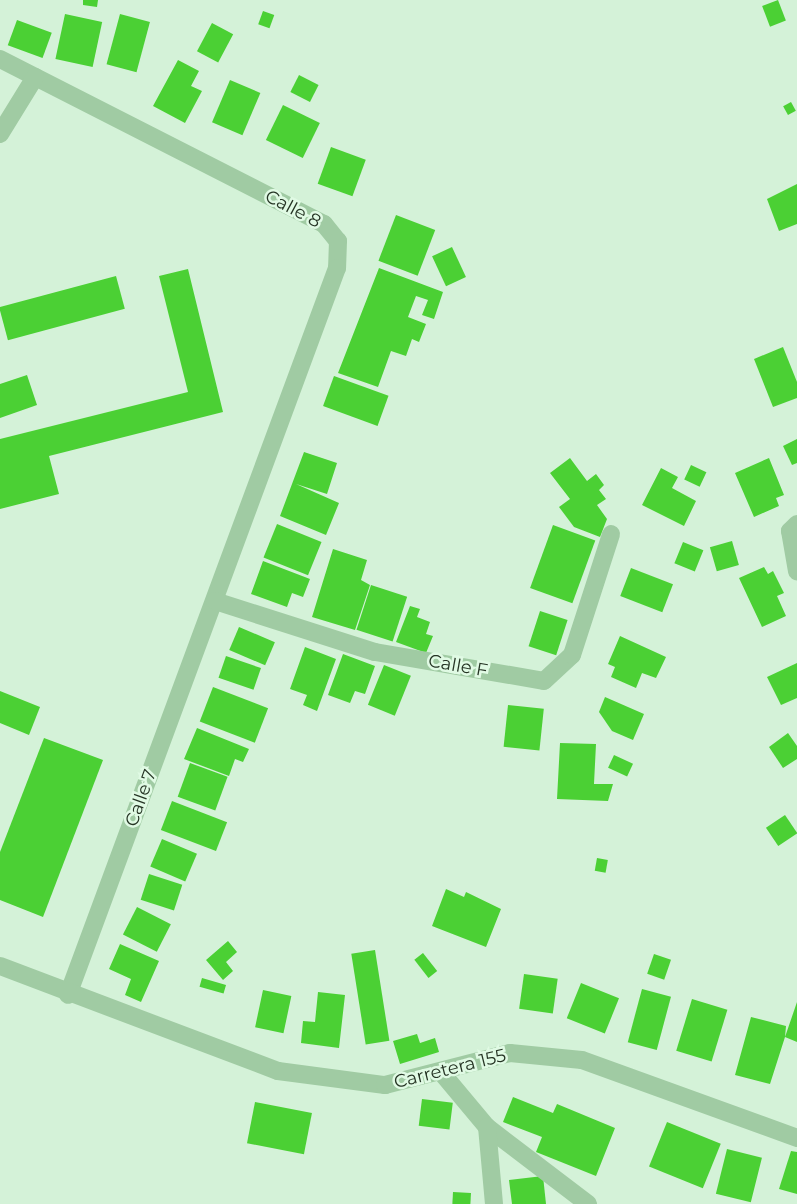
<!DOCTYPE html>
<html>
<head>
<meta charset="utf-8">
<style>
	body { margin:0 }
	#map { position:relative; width:797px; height:1204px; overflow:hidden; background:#d4f2d8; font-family:Montserrat,sans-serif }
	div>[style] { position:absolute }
	.building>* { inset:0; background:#4bd034; transform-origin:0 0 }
	.minor>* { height:18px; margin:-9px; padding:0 9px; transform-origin:9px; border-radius:9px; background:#a0cba3 }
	span { translate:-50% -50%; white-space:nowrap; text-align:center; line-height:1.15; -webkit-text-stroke:5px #e0fae4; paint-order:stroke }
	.street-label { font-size:18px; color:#253424 }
</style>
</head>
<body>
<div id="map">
	<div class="building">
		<div style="clip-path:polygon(83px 0,98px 0,97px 7px,83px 5px)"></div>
		<div style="left:778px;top:0;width:22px;height:17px;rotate:69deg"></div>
		<div style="left:263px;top:11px;width:12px;height:14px;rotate:20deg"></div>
		<div style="left:65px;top:14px;width:38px;height:46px;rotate:12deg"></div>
		<div style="left:120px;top:14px;width:31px;height:52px;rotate:15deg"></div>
		<div style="left:17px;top:20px;width:37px;height:27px;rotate:20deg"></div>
		<div style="left:212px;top:23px;width:24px;height:32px;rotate:28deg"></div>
		<div style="clip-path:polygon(178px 60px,199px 71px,191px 86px,202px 91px,185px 123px,153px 106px)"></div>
		<div style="left:299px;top:75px;width:22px;height:19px;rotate:27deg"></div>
		<div style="left:230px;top:80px;width:33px;height:46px;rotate:23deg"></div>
		<div style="left:791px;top:102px;width:10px;height:9px;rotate:61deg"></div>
		<div style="left:283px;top:105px;width:41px;height:39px;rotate:26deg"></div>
		<div style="left:331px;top:147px;width:37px;height:39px;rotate:20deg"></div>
		<div style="clip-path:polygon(797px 184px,797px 224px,779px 231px,767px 199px)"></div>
		<div style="left:396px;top:215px;width:42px;height:49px;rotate:21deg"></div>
		<div style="left:452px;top:247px;width:33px;height:22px;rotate:65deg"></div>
		<div style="clip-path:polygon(379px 268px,443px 292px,434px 319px,422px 315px,428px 300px,416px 296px,408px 317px,426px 324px,419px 342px,412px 339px,406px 356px,391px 351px,378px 387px,338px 373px)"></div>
		<div style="clip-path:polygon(188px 269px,223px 412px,49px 456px,59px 494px,0 509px,0 439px,188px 392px,159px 276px)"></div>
		<div style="left:116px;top:276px;width:34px;height:121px;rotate:75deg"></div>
		<div style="clip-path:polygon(783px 347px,797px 382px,797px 398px,773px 407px,754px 359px)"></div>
		<div style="clip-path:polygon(27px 375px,37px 405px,0 418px,0 384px)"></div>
		<div style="left:334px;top:376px;width:58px;height:32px;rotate:20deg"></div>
		<div style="clip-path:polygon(797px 439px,797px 463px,792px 465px,783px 446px)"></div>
		<div style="clip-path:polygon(304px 452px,337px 463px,327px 494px,296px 484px,339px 503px,326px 535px,280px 516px)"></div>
		<div style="clip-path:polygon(570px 458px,587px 481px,596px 474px,604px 485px,599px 490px,606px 499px,597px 505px,607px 519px,600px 537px,574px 527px,559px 507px,570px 499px,550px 473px)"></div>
		<div style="clip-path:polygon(769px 458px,784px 495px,776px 498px,779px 506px,754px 517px,735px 473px)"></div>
		<div style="left:691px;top:465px;width:17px;height:16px;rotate:25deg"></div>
		<div style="clip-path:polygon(661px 468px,678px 477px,672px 488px,696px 501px,684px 526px,642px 505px)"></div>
		<div style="left:277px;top:524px;width:48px;height:36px;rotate:22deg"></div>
		<div style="left:553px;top:525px;width:45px;height:67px;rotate:20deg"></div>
		<div style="left:732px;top:541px;width:25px;height:23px;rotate:74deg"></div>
		<div style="left:683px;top:542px;width:22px;height:23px;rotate:22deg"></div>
		<div style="clip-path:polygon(333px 549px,367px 560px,361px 580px,370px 585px,355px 630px,312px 617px)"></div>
		<div style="clip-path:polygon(263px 561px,310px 579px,303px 597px,292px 593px,287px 607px,251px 594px)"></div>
		<div style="clip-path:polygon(764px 567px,768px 574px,773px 571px,784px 593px,777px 596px,786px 616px,762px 627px,739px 578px)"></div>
		<div style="left:631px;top:568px;width:45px;height:30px;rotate:21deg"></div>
		<div style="left:371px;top:585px;width:38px;height:47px;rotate:18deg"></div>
		<div style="clip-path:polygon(410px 606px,420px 609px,417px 617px,430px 622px,426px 634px,433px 636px,426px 653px,396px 642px)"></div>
		<div style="left:540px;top:611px;width:29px;height:37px;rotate:18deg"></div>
		<div style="left:239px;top:627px;width:39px;height:25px;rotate:23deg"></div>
		<div style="clip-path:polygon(620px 636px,666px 657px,656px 678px,642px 673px,636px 688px,611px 677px,615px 667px,608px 664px)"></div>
		<div style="clip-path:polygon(305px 647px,336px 659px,317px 711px,303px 705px,307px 695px,290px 689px)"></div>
		<div style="clip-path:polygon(343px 654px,375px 666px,365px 694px,355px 691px,350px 703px,328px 695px)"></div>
		<div style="left:226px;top:656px;width:37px;height:23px;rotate:19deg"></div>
		<div style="clip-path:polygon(797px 663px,797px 698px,781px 705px,767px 677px)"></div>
		<div style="left:384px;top:665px;width:29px;height:43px;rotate:22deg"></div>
		<div style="left:213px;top:687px;width:59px;height:37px;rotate:21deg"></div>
		<div style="clip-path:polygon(0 691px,40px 707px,29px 735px,0 723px)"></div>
		<div style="clip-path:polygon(605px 697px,644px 714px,633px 740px,612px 731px,599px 712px)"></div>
		<div style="left:508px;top:705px;width:36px;height:42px;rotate:6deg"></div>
		<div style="clip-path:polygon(197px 728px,249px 749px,243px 762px,235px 759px,229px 776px,184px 759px)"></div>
		<div style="clip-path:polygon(788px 733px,797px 746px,797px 759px,783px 768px,769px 747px)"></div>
		<div style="clip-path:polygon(44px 738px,103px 760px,43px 917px,0 900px,0 852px)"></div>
		<div style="clip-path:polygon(560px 743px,596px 744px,594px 784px,613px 784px,608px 801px,557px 799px)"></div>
		<div style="left:614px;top:755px;width:21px;height:14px;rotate:25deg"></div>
		<div style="left:190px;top:763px;width:40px;height:36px;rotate:20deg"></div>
		<div style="left:172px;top:801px;width:59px;height:31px;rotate:21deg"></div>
		<div style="left:785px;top:815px;width:22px;height:23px;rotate:56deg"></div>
		<div style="left:162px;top:839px;width:38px;height:30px;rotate:23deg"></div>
		<div style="left:597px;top:858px;width:11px;height:13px;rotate:10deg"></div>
		<div style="left:149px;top:874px;width:35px;height:27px;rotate:18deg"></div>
		<div style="clip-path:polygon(446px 889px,464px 897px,466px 892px,501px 909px,486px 947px,432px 926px)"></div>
		<div style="left:137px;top:907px;width:38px;height:31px;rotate:27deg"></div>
		<div style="clip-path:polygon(228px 941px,237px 952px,226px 962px,233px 971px,223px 980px,206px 960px)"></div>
		<div style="clip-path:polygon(120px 944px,159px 961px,141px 1002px,125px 995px,131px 979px,109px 969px)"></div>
		<div style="left:375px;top:950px;width:92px;height:24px;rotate:81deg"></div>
		<div style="left:423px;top:953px;width:23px;height:11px;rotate:52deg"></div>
		<div style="left:654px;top:954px;width:18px;height:21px;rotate:19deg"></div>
		<div style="left:524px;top:974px;width:34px;height:35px;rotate:8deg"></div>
		<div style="left:202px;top:978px;width:25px;height:9px;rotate:16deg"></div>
		<div style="left:581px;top:983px;width:41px;height:38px;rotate:22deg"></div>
		<div style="left:642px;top:989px;width:30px;height:55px;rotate:15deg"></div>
		<div style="left:263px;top:990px;width:29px;height:38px;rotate:12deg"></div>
		<div style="clip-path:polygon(318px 992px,345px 995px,339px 1048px,301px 1043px,303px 1021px,315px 1022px)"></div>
		<div style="left:692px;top:999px;width:37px;height:54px;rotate:17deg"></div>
		<div style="clip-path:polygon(797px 1002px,797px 1042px,785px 1037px,770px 1084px,735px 1075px,751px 1017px,786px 1026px,785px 1037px)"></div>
		<div style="clip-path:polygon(417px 1034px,420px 1043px,435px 1038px,439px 1052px,400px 1064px,393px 1041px)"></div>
		<div style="clip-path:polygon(513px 1097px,553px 1113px,557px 1104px,615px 1128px,596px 1176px,536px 1152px,542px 1137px,503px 1122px)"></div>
		<div style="left:422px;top:1099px;width:31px;height:27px;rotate:7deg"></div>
		<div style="left:255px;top:1102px;width:58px;height:42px;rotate:11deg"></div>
		<div style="left:667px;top:1122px;width:58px;height:48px;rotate:22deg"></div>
		<div style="left:727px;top:1149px;width:36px;height:46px;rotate:14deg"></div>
		<div style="clip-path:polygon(791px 1151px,797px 1152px,797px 1194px,779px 1189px)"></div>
		<div style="clip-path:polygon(543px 1176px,546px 1204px,512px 1204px,509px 1180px)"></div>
		<div style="left:453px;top:1192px;width:18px;height:12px;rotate:3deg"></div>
	</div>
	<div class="minor">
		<div style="left:0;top:59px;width:364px;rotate:27deg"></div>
		<div style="left:324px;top:224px;width:22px;rotate:51deg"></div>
		<div style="left:338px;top:241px;width:27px;rotate:92deg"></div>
		<div style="left:337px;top:268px;width:775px;rotate:110.31deg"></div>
		<div style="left:0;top:134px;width:67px;rotate:-58.4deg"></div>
		<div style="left:797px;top:524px;width:10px;rotate:135deg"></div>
		<div style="left:790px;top:531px;width:41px;rotate:80.1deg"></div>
		<div style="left:215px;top:601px;width:168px;rotate:17.7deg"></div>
		<div style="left:375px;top:652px;width:171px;rotate:9.7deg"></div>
		<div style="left:544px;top:681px;width:38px;rotate:-43deg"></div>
		<div style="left:572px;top:655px;width:127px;rotate:-72.1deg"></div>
		<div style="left:0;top:966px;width:297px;rotate:20.7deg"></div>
		<div style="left:278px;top:1071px;width:108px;rotate:7.5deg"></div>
		<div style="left:385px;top:1085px;width:129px;rotate:-14.4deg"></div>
		<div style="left:510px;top:1053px;width:72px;rotate:5.6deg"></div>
		<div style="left:582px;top:1060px;width:229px;rotate:19.9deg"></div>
		<div style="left:441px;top:1072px;width:72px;rotate:50.1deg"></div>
		<div style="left:487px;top:1127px;width:127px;rotate:37.3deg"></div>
		<div style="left:487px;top:1127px;width:77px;rotate:84.8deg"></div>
	</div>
	<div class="street-label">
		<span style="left:293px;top:209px;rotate:28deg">Calle 8</span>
		<span style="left:458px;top:666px;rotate:10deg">Calle F</span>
		<span style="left:141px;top:798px;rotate:-70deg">Calle 7</span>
		<span style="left:450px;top:1069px;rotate:-14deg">Carretera 155</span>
	</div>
</div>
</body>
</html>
